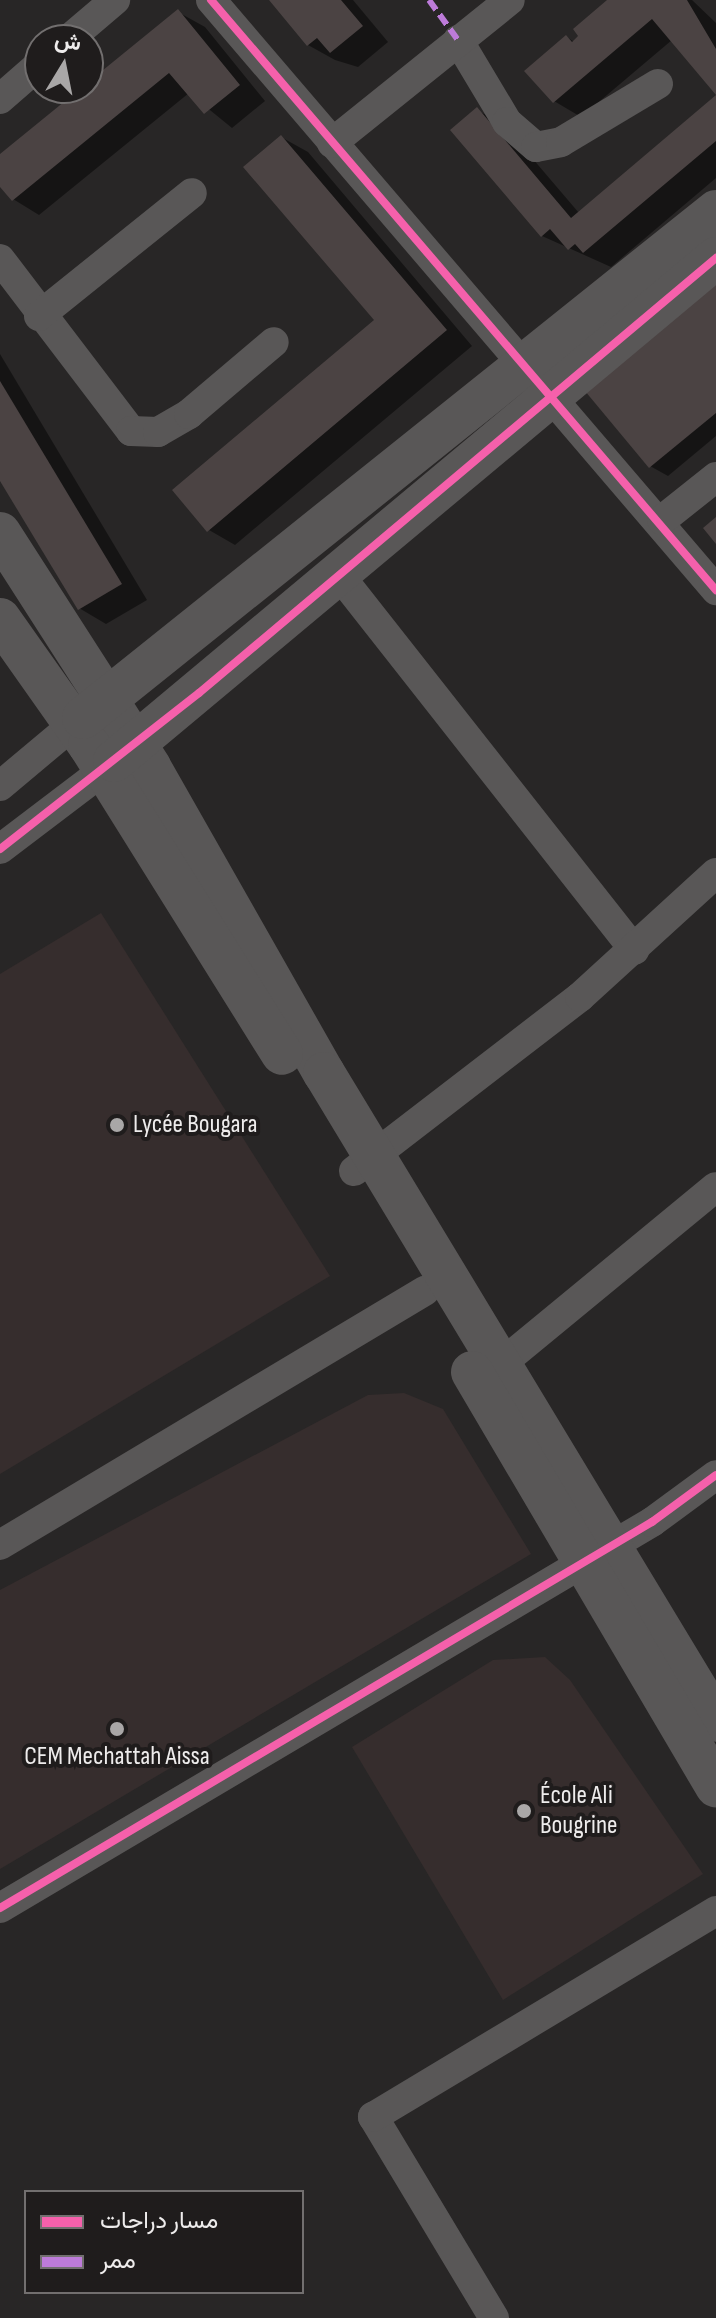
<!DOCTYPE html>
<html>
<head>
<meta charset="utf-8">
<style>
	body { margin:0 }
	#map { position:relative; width:716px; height:2318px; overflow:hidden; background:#282626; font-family:"Sofia Sans Condensed",Vazirmatn,sans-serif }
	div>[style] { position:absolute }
	.built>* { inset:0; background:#362d2d }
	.shadow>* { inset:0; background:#0007 }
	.building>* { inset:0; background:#4b4343 }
	.street>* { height:30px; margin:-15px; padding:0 15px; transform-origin:15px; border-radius:15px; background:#595757 }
	.secondary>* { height:42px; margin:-21px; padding:0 21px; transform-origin:21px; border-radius:21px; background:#595757 }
	.quiet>* { height:6px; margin-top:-3px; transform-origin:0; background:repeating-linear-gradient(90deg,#bd7bd9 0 12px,transparent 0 18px) }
	.cycleway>* { height:8px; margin:-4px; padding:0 4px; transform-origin:4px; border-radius:4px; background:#f560ab }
	.dots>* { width:22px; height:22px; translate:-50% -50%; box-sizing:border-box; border:4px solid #1f1c1c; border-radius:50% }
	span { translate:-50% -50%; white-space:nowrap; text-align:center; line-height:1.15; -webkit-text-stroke:8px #1f1c1c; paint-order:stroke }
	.poi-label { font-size:26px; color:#eeecec }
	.left { translate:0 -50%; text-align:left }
	.legend { position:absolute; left:24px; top:2190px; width:280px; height:104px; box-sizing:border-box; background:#1f1c1c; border:2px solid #726f6f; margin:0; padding:10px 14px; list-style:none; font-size:24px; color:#eeecec }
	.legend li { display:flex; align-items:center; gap:16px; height:40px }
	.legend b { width:40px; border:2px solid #726f6f }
	.north { position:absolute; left:24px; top:24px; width:80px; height:80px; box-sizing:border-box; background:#1f1c1c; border:2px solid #726f6f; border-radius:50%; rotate:10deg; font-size:22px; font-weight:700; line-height:32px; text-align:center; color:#eeecec }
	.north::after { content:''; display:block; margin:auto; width:28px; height:36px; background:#a9a7a7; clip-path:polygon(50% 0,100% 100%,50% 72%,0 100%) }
</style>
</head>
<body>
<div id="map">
	<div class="built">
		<div style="clip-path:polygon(101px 913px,330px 1276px,0 1474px,0 974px)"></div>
		<div style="clip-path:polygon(404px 1393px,443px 1409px,531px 1554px,0 1869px,0 1590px,368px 1395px)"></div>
		<div style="clip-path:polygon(545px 1657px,570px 1680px,703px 1874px,503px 2000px,352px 1747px,493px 1660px)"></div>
	</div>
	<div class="shadow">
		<div style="clip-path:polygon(271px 0,353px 0,388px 42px,358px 67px,335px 60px,308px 45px)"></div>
		<div style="clip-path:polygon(610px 0,692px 0,716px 23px,716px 92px,672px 40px,581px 117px,554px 101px,567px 37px,574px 42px)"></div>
		<div style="clip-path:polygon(178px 12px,205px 27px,265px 101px,232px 128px,189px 93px,39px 215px,13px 199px,0 184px,0 157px)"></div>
		<div style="clip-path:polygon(716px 98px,716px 178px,611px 267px,542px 236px,452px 131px,477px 110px,504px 125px,579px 213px)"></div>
		<div style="clip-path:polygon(281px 137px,308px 152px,472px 346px,235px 545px,209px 530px,377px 320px)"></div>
		<div style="clip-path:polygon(716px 286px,716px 436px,668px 476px,650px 466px)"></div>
		<div style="clip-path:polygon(0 354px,147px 600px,106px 624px,79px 608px,0 477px)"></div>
	</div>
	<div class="building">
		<div style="clip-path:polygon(269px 0,341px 0,363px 26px,330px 53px,317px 38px,307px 46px)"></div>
		<div style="clip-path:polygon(607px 0,687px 0,716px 49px,716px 95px,652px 19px,553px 103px,524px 71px,566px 35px,572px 42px,578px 36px,573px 29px)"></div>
		<div style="clip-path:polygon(178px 9px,240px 85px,204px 114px,169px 73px,12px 201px,0 187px,0 154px)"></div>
		<div style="clip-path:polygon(716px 95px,716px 141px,583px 253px,575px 244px,568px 250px,550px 229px,541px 237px,450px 130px,477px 107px,571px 218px)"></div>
		<div style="clip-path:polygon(281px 135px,447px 330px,207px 532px,172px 490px,374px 320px,243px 167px)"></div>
		<div style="clip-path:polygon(716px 284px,716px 413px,649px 468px,585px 391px)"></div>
		<div style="clip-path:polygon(0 381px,122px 584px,78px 610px,0 481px)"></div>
		<div style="clip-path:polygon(716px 517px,716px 544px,703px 528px)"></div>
	</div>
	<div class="street">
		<div style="left:211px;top:0;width:777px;rotate:49.44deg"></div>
		<div style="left:68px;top:40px;width:62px;rotate:-40.4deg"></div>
		<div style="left:458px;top:40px;width:96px;rotate:59.1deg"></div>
		<div style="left:507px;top:122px;width:38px;rotate:41deg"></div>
		<div style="left:536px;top:147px;width:25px;rotate:-11deg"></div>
		<div style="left:561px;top:142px;width:113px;rotate:-30.9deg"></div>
		<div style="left:0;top:99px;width:53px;rotate:-41.2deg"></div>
		<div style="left:332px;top:143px;width:228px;rotate:-38.8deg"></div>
		<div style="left:0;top:259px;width:216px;rotate:52.7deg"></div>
		<div style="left:131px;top:431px;width:27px;rotate:2deg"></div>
		<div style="left:158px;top:432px;width:36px;rotate:-30deg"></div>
		<div style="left:189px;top:414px;width:111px;rotate:-40.3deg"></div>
		<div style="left:39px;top:316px;width:196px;rotate:-38.8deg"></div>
		<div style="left:662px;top:520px;width:69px;rotate:-38.5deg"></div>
		<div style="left:340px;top:576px;width:476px;rotate:51.8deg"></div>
		<div style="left:0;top:786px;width:97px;rotate:-40deg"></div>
		<div style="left:0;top:849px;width:131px;rotate:-37.2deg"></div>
		<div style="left:354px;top:1171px;width:285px;rotate:-37.6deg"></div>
		<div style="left:580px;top:997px;width:184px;rotate:-42.4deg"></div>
		<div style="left:501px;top:1364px;width:278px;rotate:-39.5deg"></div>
		<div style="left:0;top:1545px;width:495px;rotate:-30.9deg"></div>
		<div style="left:0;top:1908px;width:758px;rotate:-30.63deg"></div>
		<div style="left:652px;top:1522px;width:79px;rotate:-36.3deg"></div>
		<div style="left:494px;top:2318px;width:235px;rotate:-121deg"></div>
		<div style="left:373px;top:2117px;width:400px;rotate:-31deg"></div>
	</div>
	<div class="secondary">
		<div style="left:0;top:533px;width:278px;rotate:57.3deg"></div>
		<div style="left:150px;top:767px;width:352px;rotate:60.4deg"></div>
		<div style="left:324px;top:1073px;width:757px;rotate:58.83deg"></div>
		<div style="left:0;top:619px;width:154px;rotate:54.8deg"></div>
		<div style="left:89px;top:745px;width:364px;rotate:58deg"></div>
		<div style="left:83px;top:718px;width:811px;rotate:-38.69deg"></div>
		<div style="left:114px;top:761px;width:784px;rotate:-39.88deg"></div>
		<div style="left:472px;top:1372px;width:481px;rotate:59.5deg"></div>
	</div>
	<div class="quiet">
		<div style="left:429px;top:0;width:49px;rotate:54.1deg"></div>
	</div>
	<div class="cycleway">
		<div style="left:211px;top:0;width:777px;rotate:49.44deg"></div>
		<div style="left:0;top:849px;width:253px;rotate:-38.1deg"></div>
		<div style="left:199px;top:693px;width:676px;rotate:-40.08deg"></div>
		<div style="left:0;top:1908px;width:758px;rotate:-30.63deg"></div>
		<div style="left:652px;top:1522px;width:79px;rotate:-36.3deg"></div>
	</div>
	<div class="dots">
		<div style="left:117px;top:1125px;background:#a9a7a7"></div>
		<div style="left:117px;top:1729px;background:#a9a7a7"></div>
		<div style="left:524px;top:1811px;background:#a9a7a7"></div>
	</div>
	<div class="poi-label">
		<span class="left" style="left:133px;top:1125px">Lycée Bougara</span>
		<span style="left:117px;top:1757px">CEM Mechattah Aissa</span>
		<span class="left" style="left:540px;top:1811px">École Ali<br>Bougrine</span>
	</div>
	<ul class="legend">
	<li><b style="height:10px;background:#f560ab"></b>مسار دراجات</li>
	<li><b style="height:10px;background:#bd7bd9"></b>ممر</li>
	</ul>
	<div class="north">ش</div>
</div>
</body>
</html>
